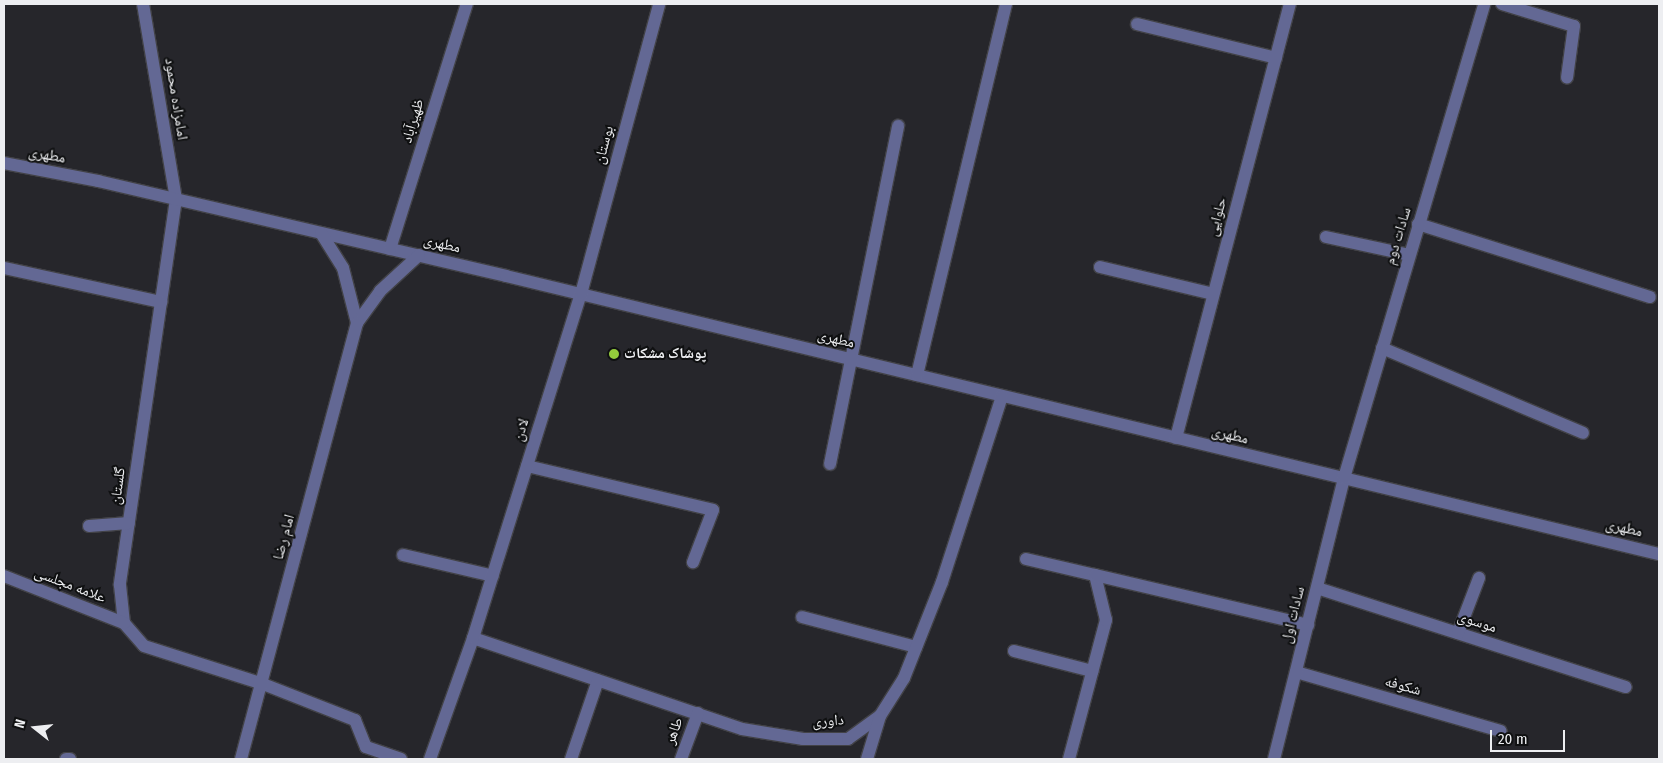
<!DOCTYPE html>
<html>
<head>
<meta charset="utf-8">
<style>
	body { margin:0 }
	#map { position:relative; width:1663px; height:763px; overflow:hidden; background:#26262b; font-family:"Fira Sans Condensed","Noto Naskh Arabic",sans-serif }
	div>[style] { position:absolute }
	.roads { filter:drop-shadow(1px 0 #424247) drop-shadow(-1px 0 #424247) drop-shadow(0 1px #424247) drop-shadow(0 -1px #424247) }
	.minor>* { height:12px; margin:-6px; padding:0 6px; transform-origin:6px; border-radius:6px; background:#636894 }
	.dots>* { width:14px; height:14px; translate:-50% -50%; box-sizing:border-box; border:2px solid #0f1011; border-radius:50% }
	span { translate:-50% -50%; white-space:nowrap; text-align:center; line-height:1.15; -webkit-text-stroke:4px #0f1011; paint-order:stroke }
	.street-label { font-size:15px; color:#edeef1 }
	.poi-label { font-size:15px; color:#edeef1; font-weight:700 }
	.left { translate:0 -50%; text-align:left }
	.frame { position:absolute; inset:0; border:5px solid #edeef1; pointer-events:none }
	.north { position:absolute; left:10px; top:703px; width:50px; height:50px; -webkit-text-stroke:4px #0f1011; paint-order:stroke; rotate:286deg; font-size:14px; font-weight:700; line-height:20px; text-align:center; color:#edeef1 }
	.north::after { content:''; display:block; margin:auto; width:18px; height:22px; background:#edeef1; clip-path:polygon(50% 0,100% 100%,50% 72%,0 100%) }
	.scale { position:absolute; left:1490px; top:730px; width:75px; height:22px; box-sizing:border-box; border:2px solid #edeef1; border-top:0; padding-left:6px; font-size:15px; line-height:18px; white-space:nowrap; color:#edeef1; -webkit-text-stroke:4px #0f1011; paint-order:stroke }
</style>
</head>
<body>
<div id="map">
	<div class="roads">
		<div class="minor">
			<div style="left:143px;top:4px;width:198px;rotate:80.4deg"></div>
			<div style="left:176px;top:199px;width:390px;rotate:98.3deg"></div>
			<div style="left:120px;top:585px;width:38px;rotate:84deg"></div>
			<div style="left:124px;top:623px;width:30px;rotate:49deg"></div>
			<div style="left:144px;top:646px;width:125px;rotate:17.7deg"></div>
			<div style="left:263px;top:684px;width:99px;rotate:21.4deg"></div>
			<div style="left:355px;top:720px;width:29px;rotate:68deg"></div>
			<div style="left:366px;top:747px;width:37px;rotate:19deg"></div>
			<div style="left:1502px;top:4px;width:75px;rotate:17deg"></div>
			<div style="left:1574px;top:26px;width:52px;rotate:97.7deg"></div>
			<div style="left:1137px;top:24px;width:143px;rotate:13.7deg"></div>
			<div style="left:4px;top:163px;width:96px;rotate:10.8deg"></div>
			<div style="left:98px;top:181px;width:419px;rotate:13.1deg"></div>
			<div style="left:506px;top:276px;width:1186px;rotate:13.56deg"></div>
			<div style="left:1418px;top:224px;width:243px;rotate:17.5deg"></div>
			<div style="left:321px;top:233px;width:41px;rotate:57.8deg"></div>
			<div style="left:343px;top:268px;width:57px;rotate:75.7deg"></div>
			<div style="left:357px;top:323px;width:39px;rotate:-54deg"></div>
			<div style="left:380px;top:291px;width:53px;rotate:-42.7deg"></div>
			<div style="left:1326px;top:237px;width:85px;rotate:12.2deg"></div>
			<div style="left:390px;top:249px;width:257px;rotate:-72.6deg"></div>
			<div style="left:1100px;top:267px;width:116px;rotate:13.4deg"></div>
			<div style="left:4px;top:268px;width:161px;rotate:12.2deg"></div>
			<div style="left:1382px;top:348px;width:218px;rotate:22.9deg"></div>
			<div style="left:917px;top:375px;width:382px;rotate:-76.5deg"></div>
			<div style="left:1176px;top:438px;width:449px;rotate:-75.3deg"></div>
			<div style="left:830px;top:464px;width:345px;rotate:-78.6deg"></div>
			<div style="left:527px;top:466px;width:191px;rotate:13.3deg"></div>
			<div style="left:713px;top:510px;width:56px;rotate:111deg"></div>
			<div style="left:89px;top:526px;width:40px;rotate:-4.3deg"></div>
			<div style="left:403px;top:555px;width:92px;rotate:13.1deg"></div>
			<div style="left:1026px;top:559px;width:71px;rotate:13.1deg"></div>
			<div style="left:4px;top:576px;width:129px;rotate:21.4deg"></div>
			<div style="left:1317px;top:588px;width:324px;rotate:17.8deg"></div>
			<div style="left:802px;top:617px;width:118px;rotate:14.7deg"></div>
			<div style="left:1458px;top:633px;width:59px;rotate:-69.1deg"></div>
			<div style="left:473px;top:638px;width:284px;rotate:18.7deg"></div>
			<div style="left:742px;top:729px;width:62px;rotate:9.3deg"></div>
			<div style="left:803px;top:739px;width:45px"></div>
			<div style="left:848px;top:739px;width:39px;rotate:-36deg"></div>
			<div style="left:880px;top:716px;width:45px;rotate:-57.7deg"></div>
			<div style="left:904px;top:678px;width:103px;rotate:-68.4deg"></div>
			<div style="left:942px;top:582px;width:195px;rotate:-72.1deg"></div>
			<div style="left:1014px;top:651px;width:81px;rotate:14.4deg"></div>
			<div style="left:1296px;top:672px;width:213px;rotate:16.1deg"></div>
			<div style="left:66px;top:759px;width:4px"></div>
			<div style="left:241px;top:759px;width:451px;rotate:-75.1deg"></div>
			<div style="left:430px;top:759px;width:128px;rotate:-70.4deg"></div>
			<div style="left:473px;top:638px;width:361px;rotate:-72.6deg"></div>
			<div style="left:581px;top:294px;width:300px;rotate:-74.9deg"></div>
			<div style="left:571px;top:759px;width:83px;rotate:-71.1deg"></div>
			<div style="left:681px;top:759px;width:49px;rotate:-69.7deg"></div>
			<div style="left:867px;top:759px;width:45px;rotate:-73.2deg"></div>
			<div style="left:1069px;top:759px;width:144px;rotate:-75.1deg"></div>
			<div style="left:1106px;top:620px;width:46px;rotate:-103.7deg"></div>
			<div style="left:1095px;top:575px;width:219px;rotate:13.2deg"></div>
			<div style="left:1274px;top:759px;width:290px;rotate:-76deg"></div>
			<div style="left:1344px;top:478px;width:494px;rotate:-73.5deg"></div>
		</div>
	</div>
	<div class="dots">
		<div style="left:614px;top:354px;background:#94cc3c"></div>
	</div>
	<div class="street-label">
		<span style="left:176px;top:99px;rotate:81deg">امامزاده محمود</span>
		<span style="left:413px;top:121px;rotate:-73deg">ظهیرآباد</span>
		<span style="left:604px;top:145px;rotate:-75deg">بوستان</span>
		<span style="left:47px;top:155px;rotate:11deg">مطهری</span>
		<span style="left:1217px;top:217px;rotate:-75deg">حلوایی</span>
		<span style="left:1398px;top:236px;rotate:-73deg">سادات دوم</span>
		<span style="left:442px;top:244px;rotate:13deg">مطهری</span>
		<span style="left:836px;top:339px;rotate:14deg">مطهری</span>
		<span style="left:521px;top:430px;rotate:-73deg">لادن</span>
		<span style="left:1230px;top:435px;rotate:14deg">مطهری</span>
		<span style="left:118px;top:486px;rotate:-82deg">گلستان</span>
		<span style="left:1624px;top:528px;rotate:13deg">مطهری</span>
		<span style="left:284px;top:537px;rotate:-75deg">امام رضا</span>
		<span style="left:70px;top:585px;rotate:21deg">علامه مجلسی</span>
		<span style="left:1293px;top:615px;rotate:-76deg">سادات اول</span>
		<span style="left:1477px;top:622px;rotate:18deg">موسوی</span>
		<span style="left:1403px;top:686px;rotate:16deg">شکوفه</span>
		<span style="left:828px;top:721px;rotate:-4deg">داوری</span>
		<span style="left:674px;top:731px;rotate:-70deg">طاهر</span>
	</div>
	<div class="poi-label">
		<span class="left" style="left:624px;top:354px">پوشاک مشکات</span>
	</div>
	<div class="frame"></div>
	<div class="north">N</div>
	<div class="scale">20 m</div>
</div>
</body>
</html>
